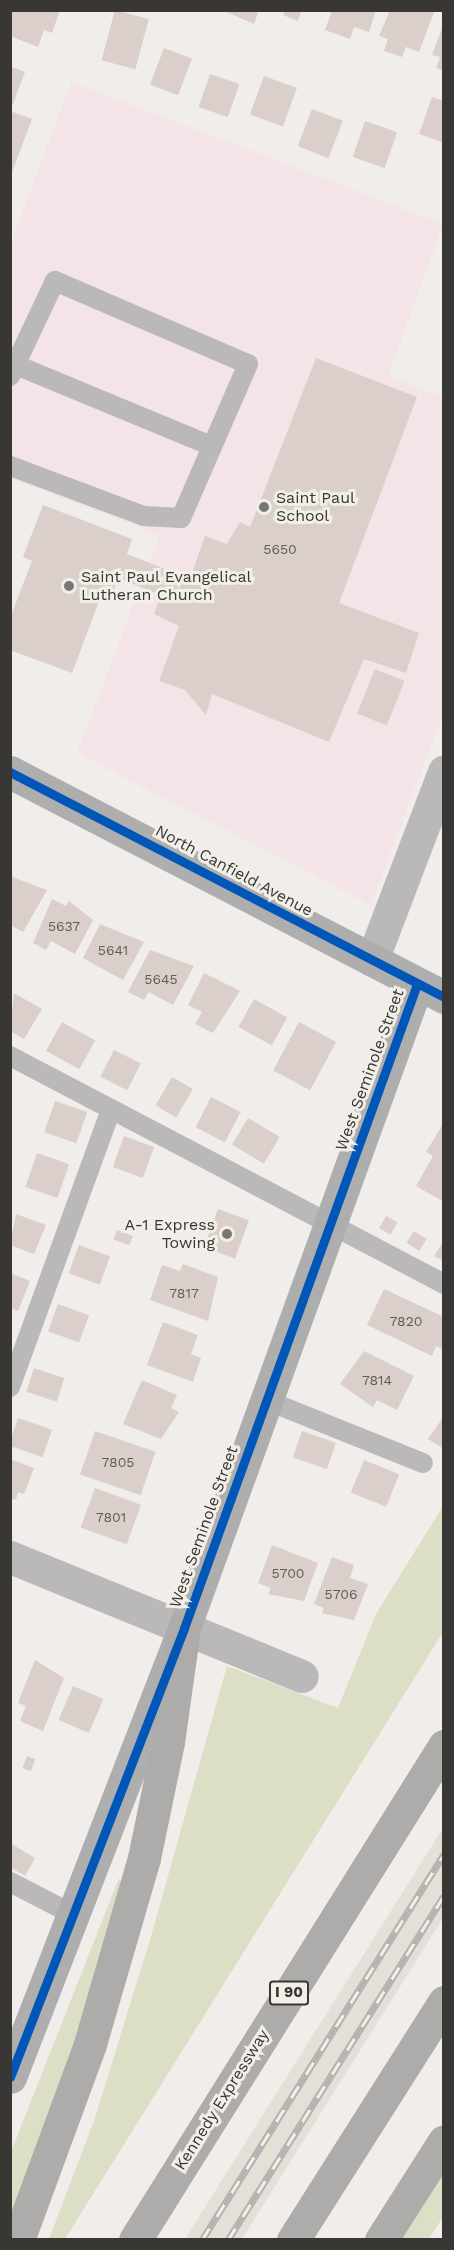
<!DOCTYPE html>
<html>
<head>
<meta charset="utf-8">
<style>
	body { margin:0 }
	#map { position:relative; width:454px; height:2250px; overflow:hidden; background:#f0edea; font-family:"Work Sans",sans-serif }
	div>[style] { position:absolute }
	.built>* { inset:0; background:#e4dfd7 }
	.education>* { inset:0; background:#f4e4e7 }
	.green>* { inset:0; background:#dcdec5 }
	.building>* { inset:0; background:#dbcfcc; transform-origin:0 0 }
	.lane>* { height:20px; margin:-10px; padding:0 10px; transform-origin:10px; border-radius:10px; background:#bab8b8 }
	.street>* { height:33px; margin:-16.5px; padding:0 16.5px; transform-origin:16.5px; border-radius:16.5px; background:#bab8b8 }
	.secondary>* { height:33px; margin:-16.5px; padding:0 16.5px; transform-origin:16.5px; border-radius:16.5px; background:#afaeae }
	.highway>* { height:33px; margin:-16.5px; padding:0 16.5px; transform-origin:16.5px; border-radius:16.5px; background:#aeacaa }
	.rail>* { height:7px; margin-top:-3.5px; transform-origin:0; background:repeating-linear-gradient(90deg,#f2eee8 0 14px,#b4b2b1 0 28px); box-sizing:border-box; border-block:2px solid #b4b2b1 }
	.cycleway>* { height:9px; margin:-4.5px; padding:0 4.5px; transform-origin:4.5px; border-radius:4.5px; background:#0057b8 }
	.dots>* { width:16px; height:16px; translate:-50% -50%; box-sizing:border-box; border:3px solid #f2eee8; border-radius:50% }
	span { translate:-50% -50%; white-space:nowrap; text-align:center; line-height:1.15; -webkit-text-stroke:6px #f2eee8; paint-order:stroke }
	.number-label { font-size:14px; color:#615d5a }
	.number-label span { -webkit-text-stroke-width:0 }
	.shield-label span { padding:2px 4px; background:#f2eee8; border:2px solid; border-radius:4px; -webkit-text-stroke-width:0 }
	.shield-label { font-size:15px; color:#383734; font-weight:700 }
	.poi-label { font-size:16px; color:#383734 }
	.left { translate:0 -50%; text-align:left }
	.right { translate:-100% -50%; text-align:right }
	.street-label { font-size:16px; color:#383734 }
	.frame { position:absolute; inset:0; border:12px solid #383734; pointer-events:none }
</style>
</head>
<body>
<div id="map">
	<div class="built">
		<div style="clip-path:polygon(443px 1828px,443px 1918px,242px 2239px,185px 2239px)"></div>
	</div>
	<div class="education">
		<div style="clip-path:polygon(71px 82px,443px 224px,388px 376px,443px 397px,443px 714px,371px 905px,77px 753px,160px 535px,11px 479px,10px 245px)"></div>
	</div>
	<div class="green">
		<div style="clip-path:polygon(443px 1506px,443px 1632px,65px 2239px,49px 2239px,94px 2121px,150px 1940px,227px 1666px,338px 1708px,376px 1614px)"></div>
		<div style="clip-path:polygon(119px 1878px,123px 1888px,72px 2065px,11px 2225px,11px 2152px)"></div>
		<div style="clip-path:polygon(443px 2169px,443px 2217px,429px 2239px,399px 2240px)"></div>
	</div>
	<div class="building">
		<div style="clip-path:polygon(10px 10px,60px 10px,52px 33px,44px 30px,38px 47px,10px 36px)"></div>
		<div style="left:115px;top:10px;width:35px;height:52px;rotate:15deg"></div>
		<div style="clip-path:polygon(222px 10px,259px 10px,254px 24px)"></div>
		<div style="clip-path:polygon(285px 10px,302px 10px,298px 21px,283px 15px)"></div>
		<div style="clip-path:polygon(332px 10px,376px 10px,369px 32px,354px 27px,350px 39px,325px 30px)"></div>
		<div style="clip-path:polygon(390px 10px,435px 10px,419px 52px,406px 47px,402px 57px,384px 51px,388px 39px,379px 36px)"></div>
		<div style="clip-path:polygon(443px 26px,444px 26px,444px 71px,436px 68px,440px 57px,432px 55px)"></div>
		<div style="left:164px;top:48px;width:30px;height:39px;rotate:21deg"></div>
		<div style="clip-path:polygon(10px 66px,25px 72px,11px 109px,10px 109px)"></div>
		<div style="left:210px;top:74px;width:31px;height:35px;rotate:19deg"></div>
		<div style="left:264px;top:76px;width:35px;height:41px;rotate:20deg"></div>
		<div style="clip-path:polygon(432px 97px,444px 101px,444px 143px,419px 134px)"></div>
		<div style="left:312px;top:109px;width:33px;height:40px;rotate:21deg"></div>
		<div style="clip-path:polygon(10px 111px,32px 119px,11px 175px,10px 175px)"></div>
		<div style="left:365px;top:121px;width:34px;height:38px;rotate:19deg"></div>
		<div style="clip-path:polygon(316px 358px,417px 397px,339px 603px,419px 633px,406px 673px,364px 659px,329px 742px,212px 694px,206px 715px,185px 690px,159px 681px,179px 626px,154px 614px,161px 595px,118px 578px,111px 597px,102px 593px,72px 673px,10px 650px,10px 618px,32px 561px,23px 557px,43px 505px,132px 539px,127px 554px,190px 579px,205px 536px,227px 544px,240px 522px,250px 527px)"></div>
		<div style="left:375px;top:669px;width:32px;height:48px;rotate:22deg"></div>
		<div style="clip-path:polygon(10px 876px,47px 890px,23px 932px,10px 925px)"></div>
		<div style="clip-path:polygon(52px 899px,66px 906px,69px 901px,93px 920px,75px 954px,51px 941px,46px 950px,33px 943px)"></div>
		<div style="clip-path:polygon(100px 924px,144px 942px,123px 980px,83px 958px)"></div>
		<div style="clip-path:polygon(150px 950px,194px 966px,173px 1005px,149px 992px,144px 1000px,128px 992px)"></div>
		<div style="clip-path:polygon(204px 973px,240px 991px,213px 1033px,195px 1024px,202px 1012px,188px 1005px)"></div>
		<div style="clip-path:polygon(14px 993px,42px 1009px,24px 1039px,10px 1031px)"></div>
		<div style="left:254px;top:999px;width:38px;height:32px;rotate:29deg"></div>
		<div style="left:62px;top:1022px;width:38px;height:33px;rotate:29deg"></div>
		<div style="left:299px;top:1022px;width:42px;height:55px;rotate:28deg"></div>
		<div style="left:114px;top:1050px;width:30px;height:30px;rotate:27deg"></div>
		<div style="left:172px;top:1077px;width:24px;height:33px;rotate:30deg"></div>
		<div style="left:211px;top:1097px;width:33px;height:34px;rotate:27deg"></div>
		<div style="left:55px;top:1101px;width:34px;height:33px;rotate:19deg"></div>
		<div style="left:248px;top:1118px;width:37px;height:31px;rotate:31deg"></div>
		<div style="clip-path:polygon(444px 1122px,444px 1202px,416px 1186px,433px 1156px,426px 1152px)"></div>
		<div style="left:124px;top:1136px;width:32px;height:33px;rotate:20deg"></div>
		<div style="left:37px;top:1153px;width:34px;height:36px;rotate:19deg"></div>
		<div style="left:218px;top:1209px;width:33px;height:41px;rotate:20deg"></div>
		<div style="clip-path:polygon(16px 1214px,46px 1225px,34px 1254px,10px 1245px)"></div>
		<div style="left:386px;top:1216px;width:13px;height:14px;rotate:29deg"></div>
		<div style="left:117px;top:1230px;width:17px;height:10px;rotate:21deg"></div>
		<div style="left:414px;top:1231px;width:15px;height:14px;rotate:32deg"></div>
		<div style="clip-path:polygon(444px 1240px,444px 1261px,434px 1256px)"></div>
		<div style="left:79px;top:1245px;width:33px;height:30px;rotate:20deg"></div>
		<div style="clip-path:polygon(183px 1264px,218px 1277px,208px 1321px,150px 1300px,162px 1265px,180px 1271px)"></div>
		<div style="clip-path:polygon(10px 1273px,30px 1281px,18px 1311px,10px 1308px)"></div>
		<div style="clip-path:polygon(384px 1289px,444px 1317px,444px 1350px,436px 1346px,432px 1356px,367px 1325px)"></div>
		<div style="left:58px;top:1304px;width:33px;height:29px;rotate:20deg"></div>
		<div style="clip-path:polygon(163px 1322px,198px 1335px,191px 1354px,201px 1358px,193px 1382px,147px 1365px)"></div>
		<div style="clip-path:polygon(364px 1351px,414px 1376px,397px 1410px,377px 1400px,373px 1407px,340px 1384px)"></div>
		<div style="left:34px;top:1368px;width:32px;height:25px;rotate:18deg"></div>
		<div style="clip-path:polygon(142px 1380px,177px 1395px,171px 1408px,179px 1412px,161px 1439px,123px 1424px)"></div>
		<div style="clip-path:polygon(444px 1416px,444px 1449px,428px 1439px)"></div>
		<div style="left:18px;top:1418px;width:36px;height:29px;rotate:19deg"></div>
		<div style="left:95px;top:1431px;width:64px;height:46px;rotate:19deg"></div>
		<div style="left:302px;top:1431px;width:36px;height:28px;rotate:19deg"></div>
		<div style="clip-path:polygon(10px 1459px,34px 1468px,24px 1494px,18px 1492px,16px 1500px,10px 1498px)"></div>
		<div style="left:364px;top:1460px;width:38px;height:35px;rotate:22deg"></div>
		<div style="left:95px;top:1488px;width:49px;height:42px;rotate:20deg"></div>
		<div style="clip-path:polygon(272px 1545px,318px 1563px,304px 1601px,268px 1594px,271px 1588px,258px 1583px)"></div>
		<div style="clip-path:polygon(332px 1557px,354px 1565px,350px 1578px,368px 1584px,354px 1620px,322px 1613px,324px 1608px,314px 1604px)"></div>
		<div style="clip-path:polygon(35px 1660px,64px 1678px,43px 1731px,20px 1721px,26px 1706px,18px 1703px)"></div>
		<div style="left:73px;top:1686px;width:33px;height:37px;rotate:23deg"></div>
		<div style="left:27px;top:1756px;width:9px;height:13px;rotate:21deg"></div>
		<div style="clip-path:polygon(10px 1843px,35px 1858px,25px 1876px,10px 1867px)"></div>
	</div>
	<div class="lane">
		<div style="left:16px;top:365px;width:212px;rotate:22.5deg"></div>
		<div style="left:10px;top:376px;width:105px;rotate:-64.7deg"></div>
		<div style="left:55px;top:281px;width:210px;rotate:23.3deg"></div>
		<div style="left:248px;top:364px;width:168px;rotate:113.5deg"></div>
		<div style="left:181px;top:518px;width:37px;rotate:-177deg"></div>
		<div style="left:144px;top:516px;width:143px;rotate:-159.5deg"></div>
		<div style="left:10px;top:1056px;width:490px;rotate:27.7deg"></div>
		<div style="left:10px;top:1387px;width:296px;rotate:-70deg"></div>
		<div style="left:266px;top:1400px;width:169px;rotate:21.9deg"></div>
		<div style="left:10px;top:1882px;width:74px;rotate:27.3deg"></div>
	</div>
	<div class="street">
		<div style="left:372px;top:960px;width:202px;rotate:-69.1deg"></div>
		<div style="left:10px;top:1557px;width:315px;rotate:22.2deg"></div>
	</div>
	<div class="secondary">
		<div style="left:10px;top:772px;width:489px;rotate:27.4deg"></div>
		<div style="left:10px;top:2077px;width:482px;rotate:-68.8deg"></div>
		<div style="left:184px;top:1628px;width:685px;rotate:-70.11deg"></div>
	</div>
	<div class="highway">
		<div style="left:18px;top:2240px;width:209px;rotate:-69.8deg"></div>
		<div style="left:90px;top:2044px;width:194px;rotate:-73.8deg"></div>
		<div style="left:144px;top:1858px;width:118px;rotate:-78.3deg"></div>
		<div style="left:168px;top:1742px;width:115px;rotate:-82deg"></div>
		<div style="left:135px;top:2240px;width:583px;rotate:-57.97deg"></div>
		<div style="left:293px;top:2240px;width:282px;rotate:-57.6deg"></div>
		<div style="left:381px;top:2240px;width:117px;rotate:-57.5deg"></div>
	</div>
	<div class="rail">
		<div style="left:202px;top:2240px;width:456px;rotate:-57.9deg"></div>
		<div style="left:228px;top:2240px;width:406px;rotate:-57.9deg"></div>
	</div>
	<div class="cycleway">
		<div style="left:10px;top:772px;width:489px;rotate:27.4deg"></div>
		<div style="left:10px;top:2077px;width:482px;rotate:-68.8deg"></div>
		<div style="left:184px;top:1628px;width:685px;rotate:-70.11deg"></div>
	</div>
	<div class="dots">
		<div style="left:264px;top:507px;background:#787774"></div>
		<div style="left:69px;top:586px;background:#787774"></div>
		<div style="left:227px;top:1234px;background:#787774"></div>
	</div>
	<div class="number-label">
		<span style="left:280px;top:549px">5650</span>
		<span style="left:64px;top:926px">5637</span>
		<span style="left:113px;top:950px">5641</span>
		<span style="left:161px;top:979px">5645</span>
		<span style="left:184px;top:1293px">7817</span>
		<span style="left:406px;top:1321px">7820</span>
		<span style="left:377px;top:1380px">7814</span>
		<span style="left:118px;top:1462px">7805</span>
		<span style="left:111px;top:1517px">7801</span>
		<span style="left:288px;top:1573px">5700</span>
		<span style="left:341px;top:1594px">5706</span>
	</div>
	<div class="shield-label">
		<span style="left:289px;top:1993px">I 90</span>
	</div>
	<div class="poi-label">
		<span class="left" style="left:276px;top:507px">Saint Paul<br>School</span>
		<span class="left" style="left:81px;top:586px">Saint Paul Evangelical<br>Lutheran Church</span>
		<span class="right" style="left:215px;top:1234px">A-1 Express<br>Towing</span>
	</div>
	<div class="street-label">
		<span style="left:234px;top:871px;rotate:28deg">North Canfield Avenue</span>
		<span style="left:370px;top:1070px;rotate:-70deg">West Seminole Street</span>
		<span style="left:204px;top:1527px;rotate:-70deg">West Seminole Street</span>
		<span style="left:222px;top:2100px;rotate:-58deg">Kennedy Expressway</span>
	</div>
	<div class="frame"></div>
</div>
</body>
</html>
